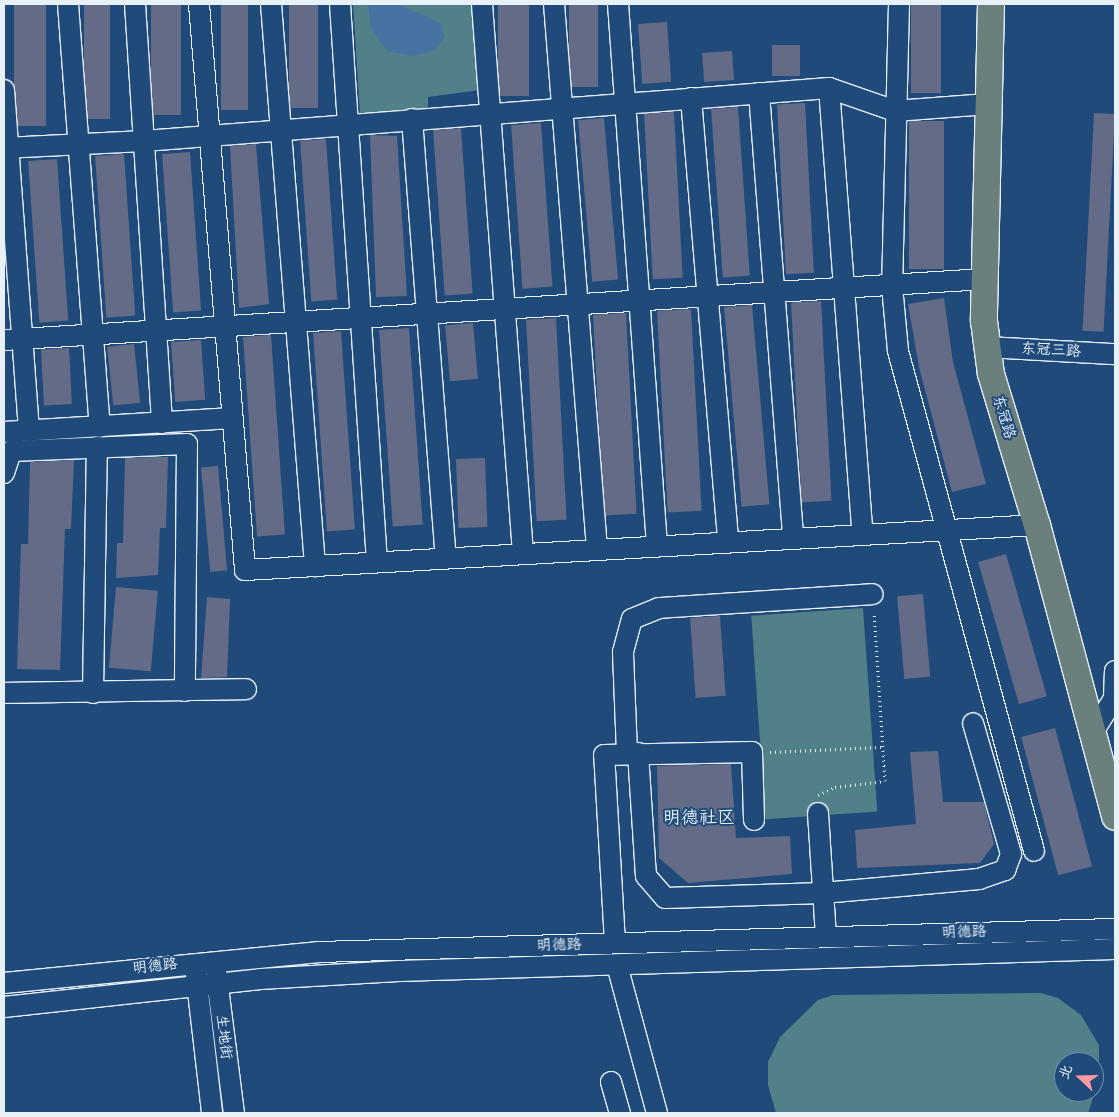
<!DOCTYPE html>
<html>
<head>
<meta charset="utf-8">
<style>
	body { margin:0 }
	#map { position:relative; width:1119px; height:1117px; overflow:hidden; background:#1f4a7a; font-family:Pangolin,"LXGW WenKai TC",sans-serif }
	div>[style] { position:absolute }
	.green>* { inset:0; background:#518089; transform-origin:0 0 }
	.water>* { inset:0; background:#4673a1 }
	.building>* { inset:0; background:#636b87; transform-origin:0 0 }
	.path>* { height:3px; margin-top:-1.5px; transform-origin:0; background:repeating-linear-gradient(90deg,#e8f1f8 0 1px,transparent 0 5px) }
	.roads { filter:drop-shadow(1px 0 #e8f1f8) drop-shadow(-1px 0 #e8f1f8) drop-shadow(0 1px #e8f1f8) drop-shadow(0 -1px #e8f1f8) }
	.minor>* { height:20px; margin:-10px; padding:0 10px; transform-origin:10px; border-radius:10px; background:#1f4a7a }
	.major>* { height:26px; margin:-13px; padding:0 13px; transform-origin:13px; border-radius:13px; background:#6b7f7c }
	span { translate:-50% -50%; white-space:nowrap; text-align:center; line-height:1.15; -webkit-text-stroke:4px #1f4a7a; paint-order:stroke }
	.street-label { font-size:15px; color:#e8f1f8 }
	.quarter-label { font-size:18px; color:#e8f1f8 }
	.frame { position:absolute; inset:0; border:5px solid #e8f1f8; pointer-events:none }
	.north { position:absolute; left:1054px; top:1052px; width:50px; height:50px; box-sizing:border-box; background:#1f4a7a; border:1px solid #6f8dac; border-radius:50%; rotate:291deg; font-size:14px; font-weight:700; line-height:20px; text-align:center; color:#e8f1f8 }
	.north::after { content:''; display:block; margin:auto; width:18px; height:22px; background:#ff9aa2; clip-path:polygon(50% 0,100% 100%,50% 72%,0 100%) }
</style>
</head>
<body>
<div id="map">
	<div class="green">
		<div style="clip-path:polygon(353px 4px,473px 4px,480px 90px,428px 97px,428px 108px,360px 113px)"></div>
		<div style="left:863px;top:608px;width:204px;height:112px;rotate:86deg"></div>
		<div style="clip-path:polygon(evenodd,1041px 993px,1058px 998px,1081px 1015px,1099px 1045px,1099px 1080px,1088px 1113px,776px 1113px,768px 1085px,768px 1062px,780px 1037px,818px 1000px,833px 995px,1041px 993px,1064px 1062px,1094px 1062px,1094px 1092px,1064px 1092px,1064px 1062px)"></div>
	</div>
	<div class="water">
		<div style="clip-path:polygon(368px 4px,398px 4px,440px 23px,445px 37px,435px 50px,413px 56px,387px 51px,371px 28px)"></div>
	</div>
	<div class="building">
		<div style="left:14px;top:4px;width:32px;height:122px"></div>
		<div style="left:84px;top:4px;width:26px;height:115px"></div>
		<div style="left:151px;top:4px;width:30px;height:111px"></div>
		<div style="left:221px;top:4px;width:27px;height:106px"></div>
		<div style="left:289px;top:4px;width:29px;height:104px"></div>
		<div style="left:498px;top:4px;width:31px;height:92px"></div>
		<div style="left:569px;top:4px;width:29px;height:83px"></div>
		<div style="left:911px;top:4px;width:30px;height:89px"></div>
		<div style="left:667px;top:22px;width:60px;height:29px;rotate:86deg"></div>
		<div style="left:772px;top:45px;width:28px;height:31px"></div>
		<div style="left:732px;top:51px;width:29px;height:30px;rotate:86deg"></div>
		<div style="left:805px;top:103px;width:170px;height:28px;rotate:87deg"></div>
		<div style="left:738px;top:107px;width:169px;height:27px;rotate:86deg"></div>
		<div style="left:674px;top:112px;width:166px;height:30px;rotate:87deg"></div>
		<div style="left:1094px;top:113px;width:21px;height:218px;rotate:3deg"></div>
		<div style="left:604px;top:118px;width:162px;height:26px;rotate:85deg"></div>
		<div style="left:944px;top:121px;width:148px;height:35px;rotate:90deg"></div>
		<div style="left:541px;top:123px;width:164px;height:30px;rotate:86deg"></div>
		<div style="left:461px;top:128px;width:166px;height:28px;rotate:86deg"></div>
		<div style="clip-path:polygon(370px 135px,397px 136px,407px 296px,376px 297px)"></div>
		<div style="left:326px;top:139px;width:161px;height:26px;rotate:86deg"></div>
		<div style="clip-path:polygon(256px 144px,269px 304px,239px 308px,230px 146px)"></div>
		<div style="left:190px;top:152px;width:159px;height:28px;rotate:86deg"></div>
		<div style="left:124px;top:154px;width:162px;height:29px;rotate:86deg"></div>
		<div style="left:57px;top:159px;width:162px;height:29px;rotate:86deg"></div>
		<div style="clip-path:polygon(944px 298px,953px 362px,986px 484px,952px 492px,919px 367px,908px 304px)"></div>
		<div style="left:821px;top:301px;width:200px;height:30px;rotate:87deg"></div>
		<div style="left:752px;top:305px;width:200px;height:28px;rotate:85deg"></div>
		<div style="left:691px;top:309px;width:202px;height:34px;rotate:87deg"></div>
		<div style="left:626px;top:313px;width:201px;height:33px;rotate:87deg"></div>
		<div style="left:556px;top:318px;width:202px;height:30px;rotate:87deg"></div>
		<div style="left:473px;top:323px;width:56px;height:28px;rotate:85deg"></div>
		<div style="left:409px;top:328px;width:197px;height:30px;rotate:86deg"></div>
		<div style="left:341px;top:331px;width:199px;height:28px;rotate:86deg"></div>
		<div style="left:271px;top:335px;width:200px;height:28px;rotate:86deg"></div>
		<div style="left:201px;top:340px;width:60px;height:30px;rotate:86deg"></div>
		<div style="left:134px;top:344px;width:59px;height:27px;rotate:84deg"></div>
		<div style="left:69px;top:348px;width:56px;height:28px;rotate:87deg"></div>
		<div style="clip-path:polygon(168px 457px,166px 528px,160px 528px,158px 575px,116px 578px,117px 543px,123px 543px,125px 458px)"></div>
		<div style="left:485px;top:458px;width:69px;height:29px;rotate:88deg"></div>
		<div style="clip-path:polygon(74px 460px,71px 529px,65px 529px,60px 670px,17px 669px,21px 544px,28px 544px,30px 462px)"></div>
		<div style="left:218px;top:466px;width:105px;height:17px;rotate:85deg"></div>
		<div style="left:1006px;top:554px;width:148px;height:29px;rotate:74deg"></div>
		<div style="left:116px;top:587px;width:42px;height:81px;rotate:5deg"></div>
		<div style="left:923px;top:594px;width:83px;height:26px;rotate:85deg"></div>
		<div style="clip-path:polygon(207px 597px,230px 599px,227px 677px,201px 678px)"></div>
		<div style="left:720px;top:616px;width:80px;height:30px;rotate:86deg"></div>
		<div style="left:1055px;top:728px;width:143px;height:35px;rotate:75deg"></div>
		<div style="clip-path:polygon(938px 751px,943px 802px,984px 802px,994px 844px,980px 863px,857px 868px,855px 830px,916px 824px,910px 752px)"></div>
		<div style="clip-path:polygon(731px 764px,736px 838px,790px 836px,792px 874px,688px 883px,659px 858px,657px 766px)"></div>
	</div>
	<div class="path">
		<div style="left:770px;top:752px;width:111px;rotate:-2.6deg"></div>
		<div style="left:818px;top:795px;width:19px;rotate:-25deg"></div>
		<div style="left:835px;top:787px;width:50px;rotate:-6.8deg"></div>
		<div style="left:885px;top:781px;width:169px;rotate:-93.7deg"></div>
	</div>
	<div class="roads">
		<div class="minor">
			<div style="left:68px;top:4px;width:424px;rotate:85.7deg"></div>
			<div style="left:135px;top:4px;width:420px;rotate:86.3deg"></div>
			<div style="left:199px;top:4px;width:568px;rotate:85.35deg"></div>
			<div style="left:245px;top:570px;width:793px;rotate:-3.25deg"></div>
			<div style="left:271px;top:4px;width:564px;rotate:85.52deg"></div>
			<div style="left:340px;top:4px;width:559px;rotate:86.21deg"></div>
			<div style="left:482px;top:4px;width:551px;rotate:85.73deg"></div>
			<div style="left:554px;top:4px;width:547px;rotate:85.49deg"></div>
			<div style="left:618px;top:4px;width:543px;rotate:85.88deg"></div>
			<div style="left:899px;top:4px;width:282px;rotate:91.4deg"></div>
			<div style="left:892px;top:286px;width:65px;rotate:84.7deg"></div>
			<div style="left:898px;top:351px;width:518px;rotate:74.78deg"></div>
			<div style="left:829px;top:88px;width:448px;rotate:85.7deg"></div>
			<div style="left:4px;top:90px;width:342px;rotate:85.8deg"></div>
			<div style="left:759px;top:93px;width:446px;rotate:85.6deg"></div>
			<div style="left:691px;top:98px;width:446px;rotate:85.2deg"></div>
			<div style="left:412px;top:119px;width:439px;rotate:85.6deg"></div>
			<div style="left:4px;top:148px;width:140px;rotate:-2.9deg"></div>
			<div style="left:144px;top:141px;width:687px;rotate:-4.42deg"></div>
			<div style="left:829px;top:88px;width:70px;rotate:19.2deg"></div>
			<div style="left:895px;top:111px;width:93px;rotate:-4.3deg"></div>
			<div style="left:4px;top:340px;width:983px;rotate:-3.56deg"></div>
			<div style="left:988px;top:347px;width:127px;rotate:3.2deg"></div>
			<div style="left:4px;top:432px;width:229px;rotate:-3.5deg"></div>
			<div style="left:4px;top:473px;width:23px;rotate:-72deg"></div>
			<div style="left:11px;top:451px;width:176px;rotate:-2.3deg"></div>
			<div style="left:187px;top:444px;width:247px;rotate:90.5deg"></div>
			<div style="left:4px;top:693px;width:242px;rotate:-0.9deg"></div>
			<div style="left:93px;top:693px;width:246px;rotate:-89.1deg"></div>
			<div style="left:1093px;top:732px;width:40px;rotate:-58deg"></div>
			<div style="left:1114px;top:698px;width:27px;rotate:-88deg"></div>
			<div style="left:627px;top:753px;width:101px;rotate:-92.3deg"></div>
			<div style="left:623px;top:652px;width:34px;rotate:-75deg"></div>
			<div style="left:632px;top:619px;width:29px;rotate:-22deg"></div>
			<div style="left:659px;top:608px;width:214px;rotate:-3.7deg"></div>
			<div style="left:638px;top:753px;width:123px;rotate:86.3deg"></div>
			<div style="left:646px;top:876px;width:29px;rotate:49deg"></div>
			<div style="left:665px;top:898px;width:158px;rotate:-1.8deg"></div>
			<div style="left:823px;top:893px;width:157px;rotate:-5.1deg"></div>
			<div style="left:979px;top:879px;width:28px;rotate:-19deg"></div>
			<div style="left:1005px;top:870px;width:17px;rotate:-69deg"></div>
			<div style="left:1011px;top:854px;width:136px;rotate:-106.2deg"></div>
			<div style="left:818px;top:813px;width:123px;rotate:86.3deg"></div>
			<div style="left:615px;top:943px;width:188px;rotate:-93.3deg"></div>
			<div style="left:604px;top:755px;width:148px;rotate:-1.2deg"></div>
			<div style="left:752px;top:752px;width:68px;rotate:88.3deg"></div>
			<div style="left:617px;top:965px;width:153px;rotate:74.9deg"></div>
			<div style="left:216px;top:971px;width:143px;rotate:82.8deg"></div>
			<div style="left:196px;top:974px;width:140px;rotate:83.4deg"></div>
			<div style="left:4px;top:983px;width:317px;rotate:-5.6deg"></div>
			<div style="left:319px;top:952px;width:796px;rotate:-1.66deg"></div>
			<div style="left:4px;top:1007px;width:258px;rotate:-6.2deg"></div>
			<div style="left:260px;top:979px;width:139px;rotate:-3.3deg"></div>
			<div style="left:399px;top:971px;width:716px;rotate:-1.76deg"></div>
			<div style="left:611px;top:1082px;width:32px;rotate:74deg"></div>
		</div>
		<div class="major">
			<div style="left:991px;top:4px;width:317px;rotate:91.3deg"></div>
			<div style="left:984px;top:321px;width:53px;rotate:82.5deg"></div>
			<div style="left:991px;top:374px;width:158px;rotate:73.1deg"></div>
			<div style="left:1037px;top:525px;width:302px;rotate:75deg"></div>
		</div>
	</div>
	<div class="street-label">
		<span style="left:1051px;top:350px;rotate:3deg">东冠三路</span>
		<span style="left:1004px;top:417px;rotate:73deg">东冠路</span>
		<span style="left:964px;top:932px;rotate:-2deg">明德路</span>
		<span style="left:559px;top:945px;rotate:-2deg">明德路</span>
		<span style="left:155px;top:966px;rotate:-6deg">明德路</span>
		<span style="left:224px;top:1037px;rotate:83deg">生地街</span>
	</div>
	<div class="quarter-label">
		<span style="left:699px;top:818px">明德社区</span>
	</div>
	<div class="frame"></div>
	<div class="north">北</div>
</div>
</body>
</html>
